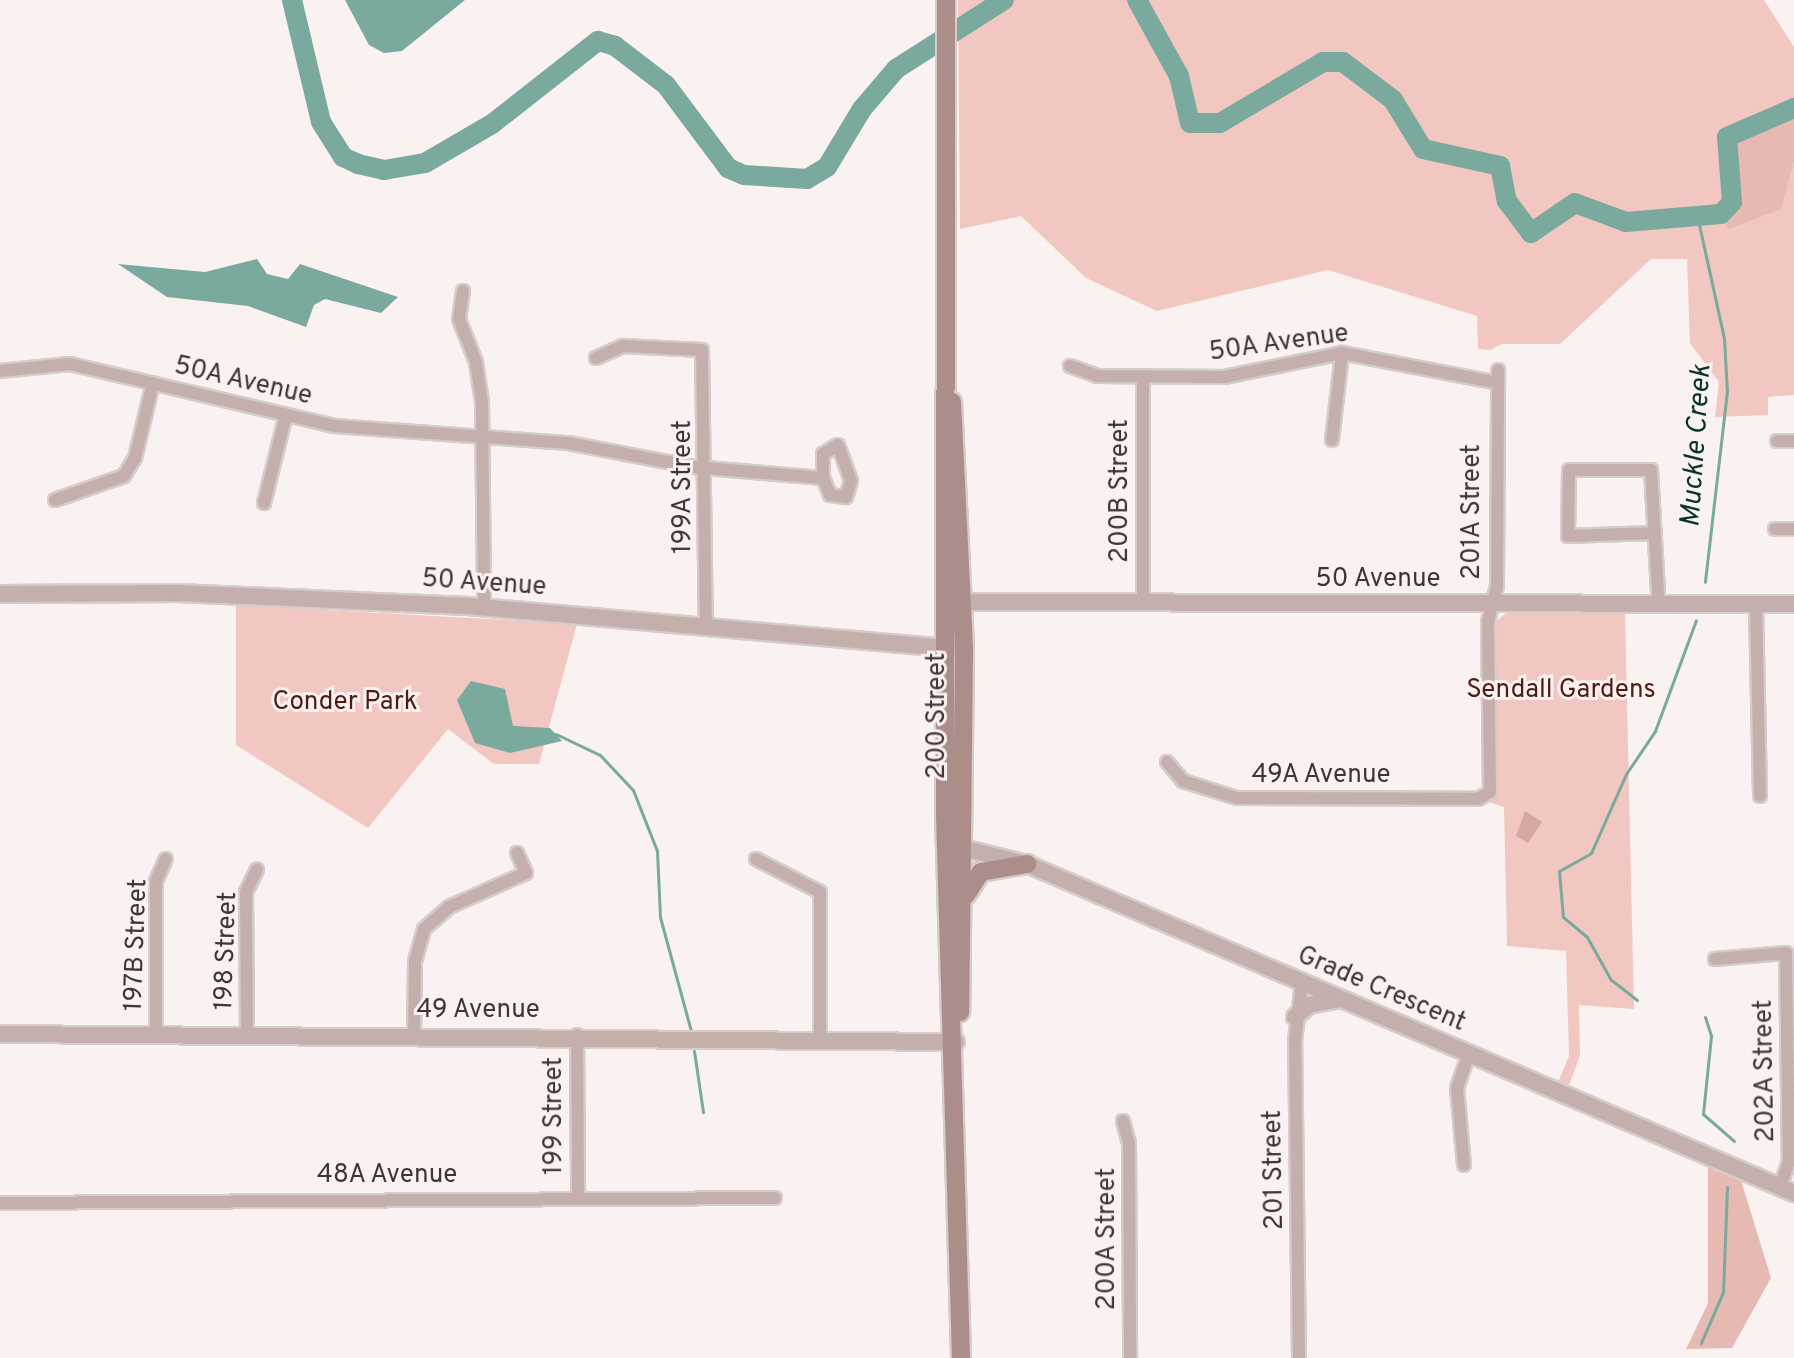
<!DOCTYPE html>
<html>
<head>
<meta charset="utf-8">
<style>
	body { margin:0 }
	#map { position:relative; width:1794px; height:1358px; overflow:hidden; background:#faf2f1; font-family:Overpass,sans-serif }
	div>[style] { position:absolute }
	.green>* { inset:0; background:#f2c7c1 }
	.forest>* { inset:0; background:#e7b9b3 }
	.water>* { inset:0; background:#7aa99d }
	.stream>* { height:3px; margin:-1.5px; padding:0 1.5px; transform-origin:1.5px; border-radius:1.5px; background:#7aa99d }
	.river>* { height:20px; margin:-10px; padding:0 10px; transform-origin:10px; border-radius:10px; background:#7aa99d }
	.building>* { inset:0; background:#d5a8a2 }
	.roads { filter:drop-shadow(2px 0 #d5cccb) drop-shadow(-2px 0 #d5cccb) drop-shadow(0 2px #d5cccb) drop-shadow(0 -2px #d5cccb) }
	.minor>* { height:12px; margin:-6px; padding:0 6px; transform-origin:6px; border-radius:6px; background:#c4afac }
	.tertiary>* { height:16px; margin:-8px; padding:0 8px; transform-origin:8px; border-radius:8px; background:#c4afac }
	.secondary>* { height:18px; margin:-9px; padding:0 9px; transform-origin:9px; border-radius:9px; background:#ab8e89 }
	span { translate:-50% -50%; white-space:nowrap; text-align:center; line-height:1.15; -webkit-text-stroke:6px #faf2f1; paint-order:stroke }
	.street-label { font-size:26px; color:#423432 }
	.park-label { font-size:26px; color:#511a15 }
	.water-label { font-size:28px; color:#06342b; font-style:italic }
</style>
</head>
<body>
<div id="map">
	<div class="green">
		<div style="clip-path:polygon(958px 0,1764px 0,1794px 47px,1794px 395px,1768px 397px,1768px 415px,1715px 417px,1719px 382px,1690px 343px,1687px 259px,1651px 259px,1560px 344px,1502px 344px,1490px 350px,1478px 349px,1477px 316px,1328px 270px,1157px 311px,1086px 278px,1021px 216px,960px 229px)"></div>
		<div style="clip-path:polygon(236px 605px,577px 624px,539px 764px,494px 764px,448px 729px,368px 828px,236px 745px)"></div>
		<div style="clip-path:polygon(1507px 612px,1625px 613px,1634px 1009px,1579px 1005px,1580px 1056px,1568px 1088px,1558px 1082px,1569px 1056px,1566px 951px,1507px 946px,1504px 807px,1489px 802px,1498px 789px,1493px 624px)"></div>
	</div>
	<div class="forest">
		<div style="clip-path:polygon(1794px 111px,1794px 161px,1781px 209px,1728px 229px,1724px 220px,1740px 200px,1731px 138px)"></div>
		<div style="clip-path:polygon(1708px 1162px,1740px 1177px,1771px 1278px,1732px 1348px,1686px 1349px,1708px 1303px)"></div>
	</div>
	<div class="water">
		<div style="clip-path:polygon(345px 0,465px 0,402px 51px,384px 53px,369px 45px)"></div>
		<div style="clip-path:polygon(257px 259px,267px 274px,288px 279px,300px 264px,398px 297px,381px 313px,325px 299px,314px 305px,306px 327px,248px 306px,167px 297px,118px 264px,205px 272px)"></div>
		<div style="clip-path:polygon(471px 681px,505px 689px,513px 726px,550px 728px,562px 741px,510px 753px,475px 743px,457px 700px)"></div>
	</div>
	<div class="stream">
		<div style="left:1698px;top:220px;width:121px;rotate:77.6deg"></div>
		<div style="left:1724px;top:338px;width:53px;rotate:86.8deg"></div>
		<div style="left:1727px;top:391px;width:192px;rotate:96.6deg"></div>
		<div style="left:556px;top:734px;width:49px;rotate:25.5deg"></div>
		<div style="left:600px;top:755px;width:48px;rotate:46.7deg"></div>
		<div style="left:633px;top:790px;width:66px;rotate:68.5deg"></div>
		<div style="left:657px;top:851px;width:66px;rotate:87.4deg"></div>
		<div style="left:660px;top:917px;width:118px;rotate:74.8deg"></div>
		<div style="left:1637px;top:1000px;width:33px;rotate:-142deg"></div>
		<div style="left:1611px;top:980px;width:49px;rotate:-119.2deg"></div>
		<div style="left:1587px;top:937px;width:31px;rotate:-140deg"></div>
		<div style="left:1563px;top:917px;width:46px;rotate:-95deg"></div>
		<div style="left:1559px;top:871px;width:37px;rotate:-29deg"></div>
		<div style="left:1591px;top:853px;width:86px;rotate:-66.1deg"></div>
		<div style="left:1626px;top:774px;width:52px;rotate:-56deg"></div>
		<div style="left:1655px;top:731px;width:118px;rotate:-69.7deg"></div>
		<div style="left:1705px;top:1017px;width:20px;rotate:72deg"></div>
		<div style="left:1711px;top:1036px;width:78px;rotate:95.9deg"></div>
		<div style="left:1703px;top:1114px;width:41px;rotate:41.1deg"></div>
		<div style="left:694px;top:1051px;width:62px;rotate:81.6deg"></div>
		<div style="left:1701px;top:1343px;width:56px;rotate:-66.7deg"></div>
		<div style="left:1723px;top:1292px;width:105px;rotate:-87.8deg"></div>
	</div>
	<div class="river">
		<div style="left:292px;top:0;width:125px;rotate:76.6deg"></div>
		<div style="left:321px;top:122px;width:41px;rotate:57.8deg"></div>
		<div style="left:343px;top:157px;width:17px;rotate:25deg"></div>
		<div style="left:358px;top:164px;width:27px;rotate:13deg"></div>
		<div style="left:384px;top:170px;width:42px;rotate:-9.7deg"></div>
		<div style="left:425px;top:163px;width:78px;rotate:-30.2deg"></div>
		<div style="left:492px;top:124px;width:135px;rotate:-38.1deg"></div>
		<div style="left:598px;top:41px;width:18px;rotate:16deg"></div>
		<div style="left:615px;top:46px;width:64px;rotate:37.4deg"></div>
		<div style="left:666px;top:85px;width:104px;rotate:53.2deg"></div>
		<div style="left:728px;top:168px;width:17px;rotate:24deg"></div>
		<div style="left:744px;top:175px;width:63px;rotate:3.6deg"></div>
		<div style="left:807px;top:179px;width:23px;rotate:-31deg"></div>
		<div style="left:827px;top:167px;width:68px;rotate:-58.9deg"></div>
		<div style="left:862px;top:109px;width:52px;rotate:-49.6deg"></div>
		<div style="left:896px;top:69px;width:128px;rotate:-32.6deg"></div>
		<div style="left:1137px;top:0;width:87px;rotate:61.1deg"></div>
		<div style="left:1179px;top:76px;width:48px;rotate:76.8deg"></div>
		<div style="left:1190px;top:123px;width:30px"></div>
		<div style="left:1220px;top:123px;width:120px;rotate:-30.6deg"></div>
		<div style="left:1323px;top:62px;width:20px"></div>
		<div style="left:1343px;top:62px;width:63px;rotate:37.2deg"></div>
		<div style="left:1393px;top:100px;width:57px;rotate:58.5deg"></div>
		<div style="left:1423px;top:149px;width:79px;rotate:12.4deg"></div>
		<div style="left:1500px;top:166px;width:36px;rotate:79deg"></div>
		<div style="left:1507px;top:201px;width:40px;rotate:53deg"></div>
		<div style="left:1531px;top:233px;width:53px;rotate:-34.3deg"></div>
		<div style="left:1575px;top:203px;width:54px;rotate:20.4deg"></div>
		<div style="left:1626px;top:222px;width:95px;rotate:-4.8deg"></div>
		<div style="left:1721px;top:214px;width:16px;rotate:-47deg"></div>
		<div style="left:1732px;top:202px;width:65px;rotate:-94.4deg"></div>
		<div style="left:1727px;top:137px;width:73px;rotate:-23.4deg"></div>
	</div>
	<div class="building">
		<div style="clip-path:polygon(1525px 811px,1542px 822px,1528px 843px,1516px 836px)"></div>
	</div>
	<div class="roads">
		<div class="minor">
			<div style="left:463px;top:291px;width:28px;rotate:98deg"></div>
			<div style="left:459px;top:319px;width:46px;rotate:68.4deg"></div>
			<div style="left:476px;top:362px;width:40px;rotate:81.5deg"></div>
			<div style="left:482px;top:402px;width:205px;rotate:89.4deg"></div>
			<div style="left:596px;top:358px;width:30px;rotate:-24deg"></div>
			<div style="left:623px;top:346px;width:79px;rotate:2.9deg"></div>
			<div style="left:702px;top:350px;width:276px;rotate:89.2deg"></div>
			<div style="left:1070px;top:366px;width:29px;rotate:20deg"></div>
			<div style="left:1097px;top:376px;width:127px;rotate:0.5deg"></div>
			<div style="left:1224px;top:377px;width:120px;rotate:-11.5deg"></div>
			<div style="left:1342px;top:353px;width:155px;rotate:10.8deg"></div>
			<div style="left:0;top:371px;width:70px;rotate:-5.7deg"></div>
			<div style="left:70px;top:364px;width:272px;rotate:13.2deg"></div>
			<div style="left:335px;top:426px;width:234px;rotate:4.2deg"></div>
			<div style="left:568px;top:443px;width:128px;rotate:10.8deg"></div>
			<div style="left:694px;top:467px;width:129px;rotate:4.9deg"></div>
			<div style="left:1143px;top:377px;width:227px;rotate:90deg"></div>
			<div style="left:1332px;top:440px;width:88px;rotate:-83.4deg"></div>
			<div style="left:1777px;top:441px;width:17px"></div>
			<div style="left:838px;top:445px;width:38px;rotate:70deg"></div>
			<div style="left:851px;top:481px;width:17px;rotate:107deg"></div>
			<div style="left:846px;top:497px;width:16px;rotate:-173deg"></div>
			<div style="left:830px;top:495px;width:18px;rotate:-112deg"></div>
			<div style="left:823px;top:478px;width:24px;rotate:-90deg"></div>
			<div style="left:823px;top:454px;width:17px;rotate:-31deg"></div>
			<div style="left:55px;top:500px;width:73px;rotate:-19.2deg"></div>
			<div style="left:124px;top:476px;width:21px;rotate:-59deg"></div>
			<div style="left:135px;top:458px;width:77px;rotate:-76.5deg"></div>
			<div style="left:264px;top:503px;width:91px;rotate:-76deg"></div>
			<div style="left:1775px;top:529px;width:19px"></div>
			<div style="left:1654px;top:533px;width:86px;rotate:178deg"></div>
			<div style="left:1568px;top:536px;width:66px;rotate:-89.1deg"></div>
			<div style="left:1569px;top:470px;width:82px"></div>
			<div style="left:1651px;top:470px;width:122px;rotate:86.7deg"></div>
			<div style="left:1658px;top:592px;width:12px;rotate:90deg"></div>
			<div style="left:1756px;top:604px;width:192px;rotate:88.8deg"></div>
			<div style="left:1167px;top:762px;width:25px;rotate:50deg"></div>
			<div style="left:1183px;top:781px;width:57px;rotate:17.5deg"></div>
			<div style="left:1237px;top:798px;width:241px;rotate:0.2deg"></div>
			<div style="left:1478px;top:799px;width:14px;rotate:-30deg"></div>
			<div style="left:1490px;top:792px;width:170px;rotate:-90.7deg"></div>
			<div style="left:1488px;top:622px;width:38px;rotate:-76deg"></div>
			<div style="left:1497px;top:585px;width:215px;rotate:-89.7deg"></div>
			<div style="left:756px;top:859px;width:72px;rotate:27.3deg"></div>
			<div style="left:820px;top:892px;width:145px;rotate:90deg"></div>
			<div style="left:1715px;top:959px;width:71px;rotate:-4.8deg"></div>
			<div style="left:1786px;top:953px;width:209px;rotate:89.2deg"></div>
			<div style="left:1789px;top:1162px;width:27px;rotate:110deg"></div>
			<div style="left:156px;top:1034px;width:153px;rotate:-90deg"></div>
			<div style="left:156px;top:881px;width:24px;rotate:-66deg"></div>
			<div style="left:247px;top:1035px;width:143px;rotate:-90.4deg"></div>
			<div style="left:246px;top:892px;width:25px;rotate:-64deg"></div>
			<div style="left:414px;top:1035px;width:74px;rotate:-89.2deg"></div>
			<div style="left:415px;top:961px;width:33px;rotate:-74deg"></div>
			<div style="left:424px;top:929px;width:33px;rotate:-41deg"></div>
			<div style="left:449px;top:907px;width:84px;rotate:-23.8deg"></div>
			<div style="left:526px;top:873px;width:22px;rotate:-114deg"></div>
			<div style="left:577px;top:1035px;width:162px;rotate:89.6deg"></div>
			<div style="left:1123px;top:1121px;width:23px;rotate:75deg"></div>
			<div style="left:1129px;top:1143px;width:215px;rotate:89.7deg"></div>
			<div style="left:1464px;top:1165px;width:77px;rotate:-95.2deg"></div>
			<div style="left:1457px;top:1088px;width:36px;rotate:-71deg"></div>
			<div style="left:0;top:1203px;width:775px;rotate:-0.37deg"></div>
			<div style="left:1299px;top:1358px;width:317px;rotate:-90.7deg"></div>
			<div style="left:1295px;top:1041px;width:59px;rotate:-83.2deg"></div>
		</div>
		<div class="tertiary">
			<div style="left:0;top:594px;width:178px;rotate:-0.3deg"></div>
			<div style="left:178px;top:593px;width:289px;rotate:2.6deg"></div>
			<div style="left:467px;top:606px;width:493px;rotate:5deg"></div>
			<div style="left:963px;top:602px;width:831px;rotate:0.14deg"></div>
			<div style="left:950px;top:845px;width:79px;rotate:13.9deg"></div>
			<div style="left:1027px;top:864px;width:835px;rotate:23.22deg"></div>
			<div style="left:1295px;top:1017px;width:18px;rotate:-41deg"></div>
			<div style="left:1309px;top:1005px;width:31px;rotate:-11deg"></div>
			<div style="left:0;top:1034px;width:956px;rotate:0.48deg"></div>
		</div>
		<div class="secondary">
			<div style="left:946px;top:0;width:815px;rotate:90.07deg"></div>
			<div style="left:945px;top:815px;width:543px;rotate:88.31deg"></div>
			<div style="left:952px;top:402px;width:247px;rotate:87.2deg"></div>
			<div style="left:964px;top:649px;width:363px;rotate:90.6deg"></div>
			<div style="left:966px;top:895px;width:27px;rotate:-57deg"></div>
			<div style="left:981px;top:872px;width:47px;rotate:-9.9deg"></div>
		</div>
	</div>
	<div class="street-label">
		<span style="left:1279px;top:344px;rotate:-8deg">50A Avenue</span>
		<span style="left:243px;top:382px;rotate:13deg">50A Avenue</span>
		<span style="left:684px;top:487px;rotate:-90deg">199A Street</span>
		<span style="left:1121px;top:491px;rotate:-90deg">200B Street</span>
		<span style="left:1473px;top:512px;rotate:-90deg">201A Street</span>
		<span style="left:1378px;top:580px">50 Avenue</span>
		<span style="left:484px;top:584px;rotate:4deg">50 Avenue</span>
		<span style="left:938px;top:716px;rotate:-90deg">200 Street</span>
		<span style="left:1321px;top:776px">49A Avenue</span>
		<span style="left:137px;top:945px;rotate:-88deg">197B Street</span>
		<span style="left:227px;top:951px;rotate:-88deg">198 Street</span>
		<span style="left:1381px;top:990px;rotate:23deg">Grade Crescent</span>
		<span style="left:478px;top:1011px">49 Avenue</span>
		<span style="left:1766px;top:1071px;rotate:-91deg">202A Street</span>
		<span style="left:555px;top:1116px;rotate:-90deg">199 Street</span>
		<span style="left:1275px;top:1170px;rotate:-91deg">201 Street</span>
		<span style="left:387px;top:1176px">48A Avenue</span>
		<span style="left:1108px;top:1239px;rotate:-90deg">200A Street</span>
	</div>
	<div class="park-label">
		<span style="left:1561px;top:691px">Sendall Gardens</span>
		<span style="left:345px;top:703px">Conder Park</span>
	</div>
	<div class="water-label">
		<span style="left:1697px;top:446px;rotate:-86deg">Muckle Creek</span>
	</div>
</div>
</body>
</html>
